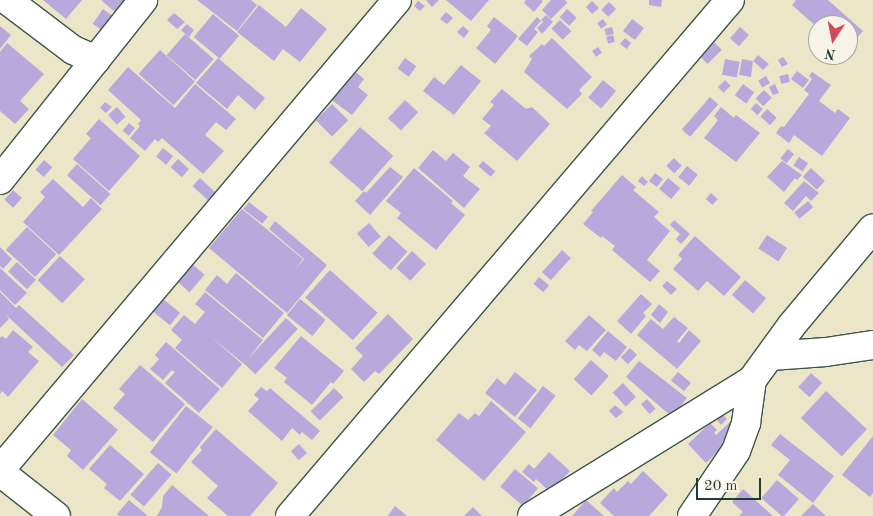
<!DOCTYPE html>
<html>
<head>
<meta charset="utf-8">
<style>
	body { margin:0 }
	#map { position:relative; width:873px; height:516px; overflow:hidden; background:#ece6c9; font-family:"Old Standard TT",serif }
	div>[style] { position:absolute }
	.building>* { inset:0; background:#b7a9dc; transform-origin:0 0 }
	.roads { filter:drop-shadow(1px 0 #3e564a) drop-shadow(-1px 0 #3e564a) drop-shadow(0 1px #3e564a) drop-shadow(0 -1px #3e564a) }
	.minor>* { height:28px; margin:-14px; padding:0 14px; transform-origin:14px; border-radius:14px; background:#fff }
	span { translate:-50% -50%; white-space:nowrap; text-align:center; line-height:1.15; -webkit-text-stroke:5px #f7f3e8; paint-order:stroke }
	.north { position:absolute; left:808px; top:15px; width:50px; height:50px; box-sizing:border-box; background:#f7f3e8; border:1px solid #a1aaa0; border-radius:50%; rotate:191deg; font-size:14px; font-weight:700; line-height:20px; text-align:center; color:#1f3d34 }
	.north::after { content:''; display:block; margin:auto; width:18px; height:22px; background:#d1495b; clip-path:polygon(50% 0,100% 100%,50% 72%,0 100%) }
	.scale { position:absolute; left:696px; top:478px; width:65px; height:22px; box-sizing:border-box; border:2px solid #1f3d34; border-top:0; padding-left:6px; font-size:15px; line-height:18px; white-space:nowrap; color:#1f3d34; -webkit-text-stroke:4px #f7f3e8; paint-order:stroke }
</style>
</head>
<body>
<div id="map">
	<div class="building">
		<div style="clip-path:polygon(43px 0,82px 0,66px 19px)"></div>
		<div style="clip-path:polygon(101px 0,127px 0,116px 13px)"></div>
		<div style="clip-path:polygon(197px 0,251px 0,257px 5px,237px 31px)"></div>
		<div style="clip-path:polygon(426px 0,439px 0,432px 7px)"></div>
		<div style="clip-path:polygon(446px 0,489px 0,471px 21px)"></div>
		<div style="clip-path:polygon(526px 0,541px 0,543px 1px,534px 12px,524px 3px)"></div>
		<div style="clip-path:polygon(551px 0,565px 0,567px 3px,551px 19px,542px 10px)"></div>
		<div style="clip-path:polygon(649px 0,662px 0,661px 7px,649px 5px)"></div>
		<div style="clip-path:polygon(796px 0,828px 0,863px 31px,848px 48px,848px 25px,818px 25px,818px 28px,792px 5px)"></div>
		<div style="clip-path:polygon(418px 1px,425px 6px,420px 11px,414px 6px)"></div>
		<div style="clip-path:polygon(592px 1px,599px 8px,592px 14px,586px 7px)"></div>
		<div style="left:609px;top:2px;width:10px;height:11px;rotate:45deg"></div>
		<div style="clip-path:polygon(259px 5px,286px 27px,301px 8px,327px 29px,300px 62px,283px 49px,274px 61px,237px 32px)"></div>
		<div style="left:103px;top:9px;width:12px;height:18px;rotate:35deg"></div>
		<div style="left:567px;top:9px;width:13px;height:11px;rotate:42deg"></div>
		<div style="clip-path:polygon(446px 12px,453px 18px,447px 24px,440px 19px)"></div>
		<div style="clip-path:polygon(174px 13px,185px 22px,177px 29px,167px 20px)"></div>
		<div style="left:213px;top:14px;width:34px;height:30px;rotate:40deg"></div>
		<div style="clip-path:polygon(546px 15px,553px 22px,542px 34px,537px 28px,543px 22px,541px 20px)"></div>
		<div style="clip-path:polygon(494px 17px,518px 36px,495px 64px,476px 48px,491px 30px,487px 26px)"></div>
		<div style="clip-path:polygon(537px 17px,541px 21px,534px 29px,538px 32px,527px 46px,518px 39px)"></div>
		<div style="left:603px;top:19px;width:7px;height:7px;rotate:56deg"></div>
		<div style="left:632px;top:19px;width:15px;height:15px;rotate:37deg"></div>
		<div style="left:560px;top:20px;width:16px;height:12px;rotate:45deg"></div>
		<div style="clip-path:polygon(187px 24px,194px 30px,189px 37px,181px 30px)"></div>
		<div style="clip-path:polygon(0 26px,11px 35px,0 49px)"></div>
		<div style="clip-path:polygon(463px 26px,469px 31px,464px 38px,457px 32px)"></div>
		<div style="left:612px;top:27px;width:7px;height:8px;rotate:74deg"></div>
		<div style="left:740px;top:27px;width:12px;height:15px;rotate:42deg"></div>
		<div style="left:185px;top:34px;width:38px;height:28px;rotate:41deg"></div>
		<div style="left:613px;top:35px;width:7px;height:7px;rotate:74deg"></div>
		<div style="clip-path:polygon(552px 38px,592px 77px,579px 90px,582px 94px,567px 109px,524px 72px,532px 59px,529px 56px,542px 44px,544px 46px)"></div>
		<div style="clip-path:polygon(625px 38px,631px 43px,627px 49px,620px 44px)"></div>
		<div style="left:714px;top:42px;width:11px;height:20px;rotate:45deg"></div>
		<div style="clip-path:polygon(7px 43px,44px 74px,20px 101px,29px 109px,15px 124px,0 111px,0 52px)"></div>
		<div style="left:598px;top:47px;width:7px;height:7px;rotate:56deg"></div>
		<div style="left:160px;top:50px;width:47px;height:32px;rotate:42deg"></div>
		<div style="clip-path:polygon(758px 55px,769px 64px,763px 70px,753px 61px,751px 77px,739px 75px,742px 59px,753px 61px)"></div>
		<div style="clip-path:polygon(783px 57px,788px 64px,782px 67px,778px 60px)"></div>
		<div style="clip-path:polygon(218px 58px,265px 98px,255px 110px,238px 95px,227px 109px,196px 83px)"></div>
		<div style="left:405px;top:58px;width:14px;height:13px;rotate:36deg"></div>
		<div style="left:725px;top:59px;width:15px;height:16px;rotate:11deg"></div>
		<div style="clip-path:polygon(461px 65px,481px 81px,454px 115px,423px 91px,434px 77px,444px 85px)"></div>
		<div style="clip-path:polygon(128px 67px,175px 108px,195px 84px,236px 119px,226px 130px,216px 122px,205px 135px,224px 151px,203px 174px,162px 138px,158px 142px,155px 139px,145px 151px,130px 138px,140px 126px,138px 124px,141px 120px,108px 90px)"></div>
		<div style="clip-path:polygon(352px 69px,364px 79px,358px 87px,368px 95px,352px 115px,329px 98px)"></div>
		<div style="left:797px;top:71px;width:15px;height:10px;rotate:37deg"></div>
		<div style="clip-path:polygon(812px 72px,831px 85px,819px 101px,835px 113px,838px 109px,850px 118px,822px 156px,794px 135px,789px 143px,776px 133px,781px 126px,784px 127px,809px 94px,804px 90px,812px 79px,809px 76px)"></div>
		<div style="left:788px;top:74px;width:8px;height:9px;rotate:76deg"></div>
		<div style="left:766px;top:76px;width:8px;height:9px;rotate:60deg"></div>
		<div style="left:603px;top:80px;width:17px;height:23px;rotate:40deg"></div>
		<div style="left:725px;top:80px;width:8px;height:10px;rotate:45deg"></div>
		<div style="left:743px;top:84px;width:14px;height:14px;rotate:36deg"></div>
		<div style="clip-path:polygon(775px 84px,779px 93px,773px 95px,769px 87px)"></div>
		<div style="clip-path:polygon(502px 89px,526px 109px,532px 107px,550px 124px,517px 161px,484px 133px,491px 126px,482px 119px,494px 105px,490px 102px)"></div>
		<div style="left:764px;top:90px;width:11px;height:12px;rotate:45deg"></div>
		<div style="left:710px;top:97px;width:11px;height:43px;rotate:41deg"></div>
		<div style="left:405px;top:100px;width:18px;height:25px;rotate:43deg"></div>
		<div style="clip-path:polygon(105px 102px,112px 107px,106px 113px,100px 108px)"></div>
		<div style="left:756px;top:103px;width:9px;height:8px;rotate:41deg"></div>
		<div style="left:332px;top:104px;width:23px;height:23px;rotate:45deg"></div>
		<div style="left:117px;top:107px;width:13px;height:12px;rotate:48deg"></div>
		<div style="clip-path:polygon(721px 107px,734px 118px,736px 115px,760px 133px,736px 162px,704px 138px,718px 120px,714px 116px)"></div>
		<div style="left:767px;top:109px;width:13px;height:10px;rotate:42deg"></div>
		<div style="clip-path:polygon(99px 119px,140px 156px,109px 191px,73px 159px,91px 138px,86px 134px)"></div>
		<div style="left:129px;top:123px;width:8px;height:10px;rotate:40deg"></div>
		<div style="left:360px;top:127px;width:44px;height:47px;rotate:41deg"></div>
		<div style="left:163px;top:148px;width:13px;height:11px;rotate:39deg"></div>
		<div style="left:788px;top:149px;width:8px;height:12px;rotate:40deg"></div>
		<div style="clip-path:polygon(433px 150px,446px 161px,453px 153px,470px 167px,463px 176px,480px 189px,464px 208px,418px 168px)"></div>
		<div style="left:799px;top:157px;width:11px;height:10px;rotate:34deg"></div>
		<div style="left:674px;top:158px;width:11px;height:11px;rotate:45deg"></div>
		<div style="left:178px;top:159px;width:15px;height:11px;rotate:42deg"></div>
		<div style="left:44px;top:160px;width:11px;height:13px;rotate:41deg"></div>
		<div style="left:483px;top:161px;width:16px;height:7px;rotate:40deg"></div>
		<div style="clip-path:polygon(782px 161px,802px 175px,797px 180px,795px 178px,784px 192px,767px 177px)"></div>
		<div style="left:77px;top:164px;width:45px;height:15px;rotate:42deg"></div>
		<div style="left:687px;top:166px;width:14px;height:14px;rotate:39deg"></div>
		<div style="clip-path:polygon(390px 167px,403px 177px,370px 215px,355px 201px,364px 191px,366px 193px)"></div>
		<div style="clip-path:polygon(414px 168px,453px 201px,451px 203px,465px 215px,436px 250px,397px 218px,401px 213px,386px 201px)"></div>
		<div style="left:811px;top:168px;width:19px;height:12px;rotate:43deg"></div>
		<div style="left:655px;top:173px;width:10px;height:10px;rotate:37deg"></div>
		<div style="clip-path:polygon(622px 175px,636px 187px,633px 190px,659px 212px,654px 217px,670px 231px,647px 260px,660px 271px,650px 282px,612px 250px,615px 246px,602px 236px,601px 238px,583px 224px,593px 212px,591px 211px)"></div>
		<div style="clip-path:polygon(642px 176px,648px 182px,644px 186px,638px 181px)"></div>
		<div style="left:200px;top:178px;width:21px;height:11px;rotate:43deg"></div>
		<div style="left:668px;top:178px;width:16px;height:14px;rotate:40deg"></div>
		<div style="clip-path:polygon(53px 179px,83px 207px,91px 198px,102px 209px,59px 255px,23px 222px,45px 197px,40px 192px)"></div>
		<div style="clip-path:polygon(804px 181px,819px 193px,811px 201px,806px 196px,793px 211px,784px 203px)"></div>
		<div style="left:13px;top:190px;width:12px;height:13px;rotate:42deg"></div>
		<div style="left:711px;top:193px;width:9px;height:8px;rotate:41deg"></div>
		<div style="left:808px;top:201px;width:8px;height:18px;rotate:50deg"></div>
		<div style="left:249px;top:202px;width:24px;height:9px;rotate:38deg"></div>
		<div style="clip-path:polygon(242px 209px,303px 259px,294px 271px,304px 259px,269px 229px,275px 221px,327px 265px,287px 313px,209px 248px)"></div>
		<div style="clip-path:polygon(674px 220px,690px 234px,681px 244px,676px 239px,680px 234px,670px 225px)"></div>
		<div style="left:369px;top:223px;width:18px;height:16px;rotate:49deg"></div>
		<div style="left:27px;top:227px;width:40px;height:31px;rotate:43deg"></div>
		<div style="left:389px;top:235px;width:25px;height:25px;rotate:42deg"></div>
		<div style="left:767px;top:235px;width:24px;height:16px;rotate:33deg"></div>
		<div style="clip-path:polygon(695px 236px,741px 277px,724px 296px,707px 281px,698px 291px,673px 269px,682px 259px,678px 255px)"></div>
		<div style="clip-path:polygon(0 247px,12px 259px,3px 269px,0 266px)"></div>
		<div style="left:562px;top:250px;width:12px;height:30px;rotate:42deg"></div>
		<div style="left:412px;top:251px;width:19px;height:23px;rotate:43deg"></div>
		<div style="left:60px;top:256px;width:34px;height:33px;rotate:43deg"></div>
		<div style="left:17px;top:262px;width:26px;height:13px;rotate:43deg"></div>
		<div style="left:191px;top:263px;width:18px;height:23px;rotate:41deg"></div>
		<div style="clip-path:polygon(0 268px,27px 293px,15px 305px,0 290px)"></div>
		<div style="left:330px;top:270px;width:64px;height:37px;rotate:42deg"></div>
		<div style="clip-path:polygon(236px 273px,284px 313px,263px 338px,205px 290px,217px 275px,227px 284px)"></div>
		<div style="left:539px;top:277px;width:13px;height:9px;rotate:39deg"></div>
		<div style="left:745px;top:280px;width:28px;height:20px;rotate:41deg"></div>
		<div style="clip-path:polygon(667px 281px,677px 289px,671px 295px,662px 286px)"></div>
		<div style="clip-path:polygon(0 292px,16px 308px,19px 305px,74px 355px,62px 367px,5px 314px,9px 319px,0 328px)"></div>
		<div style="clip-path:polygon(205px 292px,263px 340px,244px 364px,210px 336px,242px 364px,222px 388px,175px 348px,182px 340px,171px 330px,184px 315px,195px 324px,205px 312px,195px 304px)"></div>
		<div style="clip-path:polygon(641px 294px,652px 304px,643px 313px,646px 316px,631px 334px,617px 321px)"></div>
		<div style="left:163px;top:299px;width:22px;height:16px;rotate:39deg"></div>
		<div style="left:300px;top:299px;width:33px;height:21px;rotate:39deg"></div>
		<div style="clip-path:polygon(659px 304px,668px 312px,660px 323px,651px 315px)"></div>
		<div style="clip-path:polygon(388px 314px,413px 339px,379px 374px,375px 371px,364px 382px,351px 369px,363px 356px,355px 348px)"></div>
		<div style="clip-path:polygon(589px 315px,606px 330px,587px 351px,579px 345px,575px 350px,565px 341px)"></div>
		<div style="clip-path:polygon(674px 317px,688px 328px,677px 341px,679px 343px,689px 330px,701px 341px,677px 369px,637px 335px,651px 319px,663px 329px)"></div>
		<div style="left:286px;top:318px;width:16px;height:62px;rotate:43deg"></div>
		<div style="clip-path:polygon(13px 330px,33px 347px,28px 352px,39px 361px,8px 397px,2px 391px,0 394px,0 338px,2px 336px,6px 339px)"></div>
		<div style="clip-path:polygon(608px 331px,627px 347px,616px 361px,604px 352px,600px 357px,592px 350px)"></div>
		<div style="clip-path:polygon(301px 336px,344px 371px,333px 384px,331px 382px,312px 405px,284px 382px,287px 378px,274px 368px)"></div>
		<div style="clip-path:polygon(166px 342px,220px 389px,199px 413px,165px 383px,175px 372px,172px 370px,163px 380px,150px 369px,159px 359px,155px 355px)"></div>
		<div style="left:630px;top:348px;width:10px;height:13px;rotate:45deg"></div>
		<div style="left:591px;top:360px;width:24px;height:26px;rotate:42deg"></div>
		<div style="clip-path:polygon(639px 361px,687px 398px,672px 417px,626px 377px)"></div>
		<div style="clip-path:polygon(140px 365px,185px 404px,153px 442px,113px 408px,125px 394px,119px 389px)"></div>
		<div style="clip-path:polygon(515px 372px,537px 390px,515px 417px,485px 393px,497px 378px,505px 385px)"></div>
		<div style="left:678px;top:372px;width:17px;height:11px;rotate:40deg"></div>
		<div style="left:811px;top:373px;width:15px;height:19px;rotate:42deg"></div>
		<div style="left:623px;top:383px;width:19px;height:14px;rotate:47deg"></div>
		<div style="left:543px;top:386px;width:16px;height:41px;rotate:38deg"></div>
		<div style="clip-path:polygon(261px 387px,267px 391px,270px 388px,320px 431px,312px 440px,302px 432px,300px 435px,292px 428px,282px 441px,248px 411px,259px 399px,254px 395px)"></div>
		<div style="left:334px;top:388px;width:13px;height:33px;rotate:45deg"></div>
		<div style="left:826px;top:391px;width:56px;height:37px;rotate:43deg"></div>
		<div style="clip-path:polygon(82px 399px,118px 430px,83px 470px,67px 456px,71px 450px,53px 435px)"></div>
		<div style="left:647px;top:399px;width:13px;height:8px;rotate:48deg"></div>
		<div style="clip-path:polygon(491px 401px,526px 432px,484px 481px,436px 440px,459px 413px,468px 420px,475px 413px,479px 416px)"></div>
		<div style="clip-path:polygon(615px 405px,623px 412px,616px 418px,609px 411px)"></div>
		<div style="left:186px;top:406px;width:34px;height:59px;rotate:38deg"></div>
		<div style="clip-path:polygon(723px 415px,727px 419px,721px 425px,717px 420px)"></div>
		<div style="clip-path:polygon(731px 421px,737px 428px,722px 442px,725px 444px,706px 463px,688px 444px,710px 423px,717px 430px,714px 433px,716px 435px)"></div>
		<div style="clip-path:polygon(216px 429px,278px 483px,250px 516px,228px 516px,207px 498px,218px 486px,191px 462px,202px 450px,200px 447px)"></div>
		<div style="clip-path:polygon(780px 434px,834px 476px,813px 503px,778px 475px,790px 460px,771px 445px)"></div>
		<div style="clip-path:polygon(873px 436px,873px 493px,870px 497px,842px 475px)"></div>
		<div style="left:299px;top:444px;width:12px;height:11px;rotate:48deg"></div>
		<div style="clip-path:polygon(110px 445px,144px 474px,120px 501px,104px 488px,107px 484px,89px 469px)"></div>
		<div style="clip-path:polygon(549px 452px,570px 471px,550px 492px,536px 479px,534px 482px,522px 472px,529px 464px,534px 469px)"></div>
		<div style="left:158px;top:463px;width:18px;height:42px;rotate:41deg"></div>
		<div style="left:515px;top:469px;width:30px;height:23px;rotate:40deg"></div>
		<div style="clip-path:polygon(643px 471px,668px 495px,649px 516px,614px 516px,600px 503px,614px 488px,617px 492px,628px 481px,631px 484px)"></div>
		<div style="left:777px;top:480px;width:29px;height:24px;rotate:41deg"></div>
		<div style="clip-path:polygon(172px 485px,209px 516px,157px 516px,162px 507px,163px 496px)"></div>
		<div style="clip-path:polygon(743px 489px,773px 516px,739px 516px,743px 512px,732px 502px)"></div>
		<div style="clip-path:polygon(129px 500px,148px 516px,119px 516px,117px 514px)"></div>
		<div style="clip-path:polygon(586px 500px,604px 516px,572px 516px)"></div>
		<div style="clip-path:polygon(813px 504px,826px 516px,801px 516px)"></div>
		<div style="clip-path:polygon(395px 506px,407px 516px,388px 516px)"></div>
		<div style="clip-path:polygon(473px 507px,482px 516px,464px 516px)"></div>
	</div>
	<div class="roads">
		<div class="minor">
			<div style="left:7px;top:0;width:83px;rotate:37.1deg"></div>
			<div style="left:73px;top:50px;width:25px;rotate:23deg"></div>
			<div style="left:0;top:180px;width:230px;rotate:-51.5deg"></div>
			<div style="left:771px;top:356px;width:55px;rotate:-4.2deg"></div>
			<div style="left:826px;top:352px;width:48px;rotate:-8.5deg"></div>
			<div style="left:0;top:470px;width:615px;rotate:-49.81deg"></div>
			<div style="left:0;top:472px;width:71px;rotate:38.2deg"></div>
			<div style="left:290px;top:516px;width:678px;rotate:-49.55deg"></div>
			<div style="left:532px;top:516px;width:259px;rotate:-31.7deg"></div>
			<div style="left:692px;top:516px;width:78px;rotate:-55.9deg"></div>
			<div style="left:736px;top:451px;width:30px;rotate:-70deg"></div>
			<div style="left:746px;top:423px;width:43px;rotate:-82.1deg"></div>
			<div style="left:752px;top:380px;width:68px;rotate:-54deg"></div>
			<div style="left:792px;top:325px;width:126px;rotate:-50.1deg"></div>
		</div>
	</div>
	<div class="north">N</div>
	<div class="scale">20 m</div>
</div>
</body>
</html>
